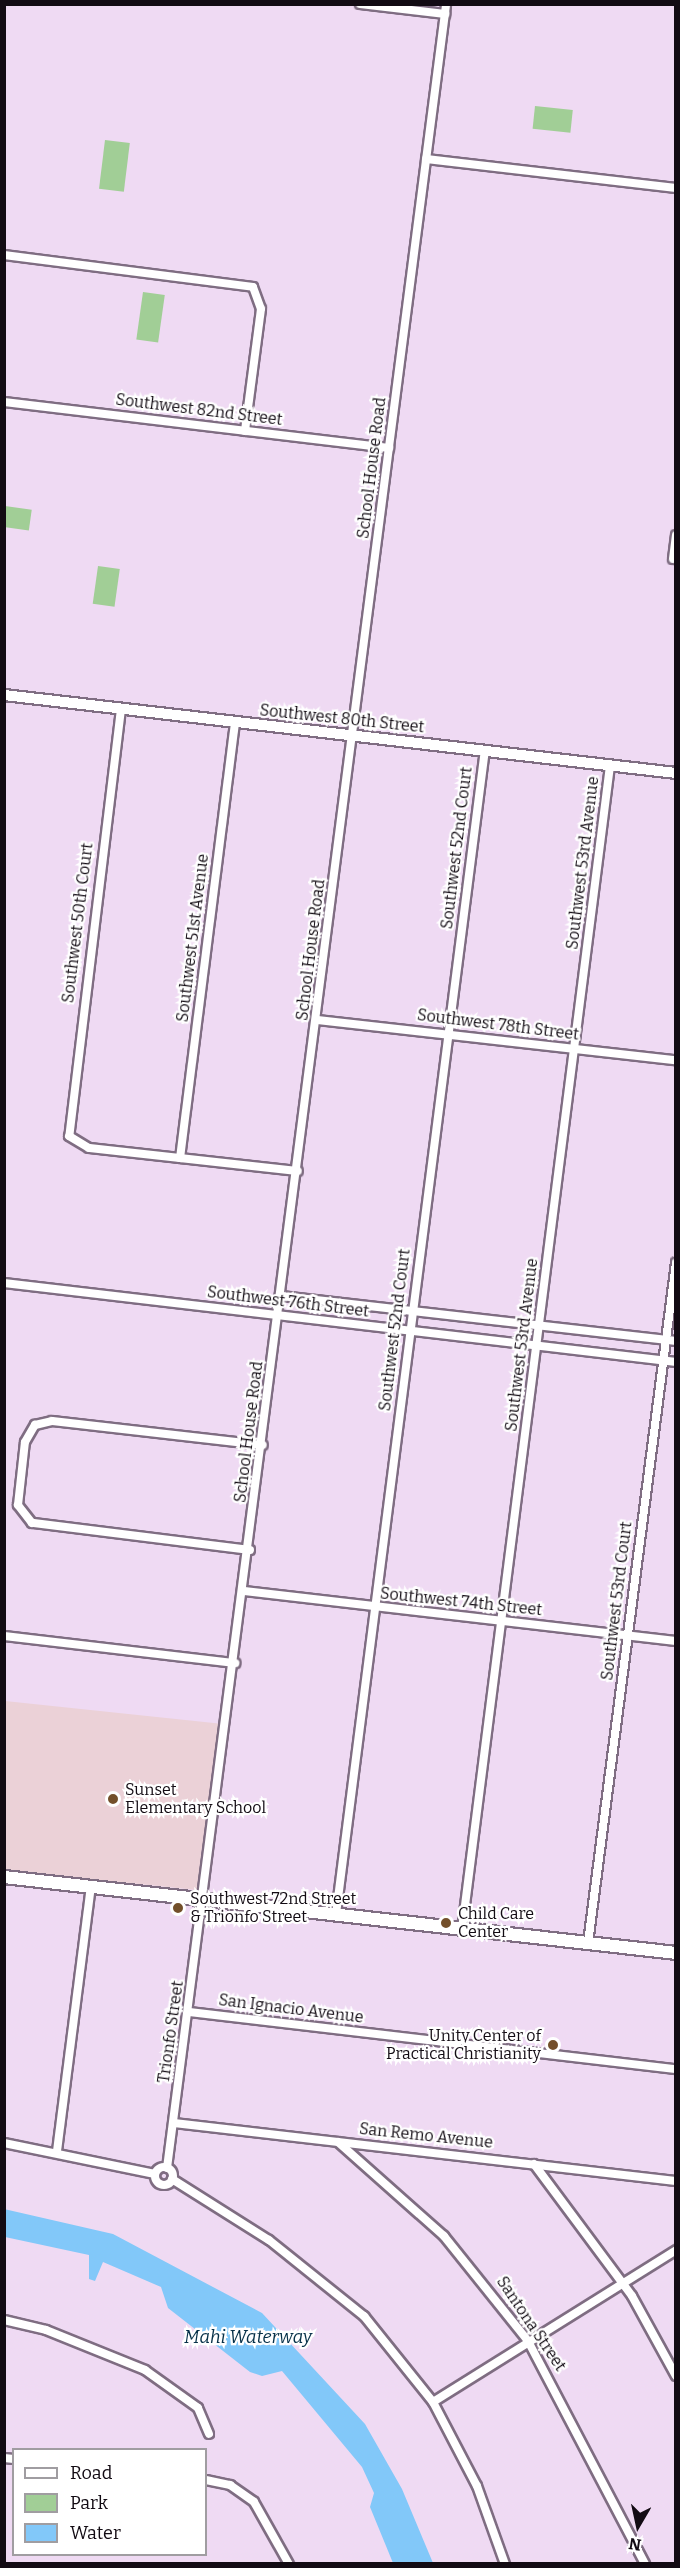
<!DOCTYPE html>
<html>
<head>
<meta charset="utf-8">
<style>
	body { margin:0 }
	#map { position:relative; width:680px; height:2568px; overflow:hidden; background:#efdaf3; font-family:Bitter,serif }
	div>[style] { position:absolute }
	.education>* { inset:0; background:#ebd1d7; transform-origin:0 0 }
	.green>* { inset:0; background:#a1ce96; transform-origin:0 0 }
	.water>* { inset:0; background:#82c8f9 }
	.roads { filter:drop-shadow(2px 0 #7f6d82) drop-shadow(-2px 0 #7f6d82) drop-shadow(0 2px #7f6d82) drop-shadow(0 -2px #7f6d82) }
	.minor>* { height:8px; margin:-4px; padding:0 4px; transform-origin:4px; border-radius:4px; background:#fff }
	.minor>.ring { margin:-4px; padding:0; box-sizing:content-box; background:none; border:8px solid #fff; border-radius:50% }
	.tertiary>* { height:10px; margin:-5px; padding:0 5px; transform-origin:5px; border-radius:5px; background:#fff }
	.secondary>* { height:12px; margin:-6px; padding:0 6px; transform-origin:6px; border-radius:6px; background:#fff }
	.dots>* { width:16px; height:16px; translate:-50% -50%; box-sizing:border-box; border:3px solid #fff; border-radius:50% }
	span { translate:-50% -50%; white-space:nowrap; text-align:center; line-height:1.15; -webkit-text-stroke:4.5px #fff; paint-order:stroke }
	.street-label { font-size:16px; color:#120b13 }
	.poi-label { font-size:16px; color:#120b13 }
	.left { translate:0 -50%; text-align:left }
	.right { translate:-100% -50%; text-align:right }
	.water-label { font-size:18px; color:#063048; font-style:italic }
	.frame { position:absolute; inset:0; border:6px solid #120b13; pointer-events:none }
	.legend { position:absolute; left:12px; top:2448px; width:195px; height:108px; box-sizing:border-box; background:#fff; border:2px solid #a09da1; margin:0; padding:8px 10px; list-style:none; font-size:18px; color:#120b13 }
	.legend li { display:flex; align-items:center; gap:12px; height:30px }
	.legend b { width:30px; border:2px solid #a09da1 }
	.north { position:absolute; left:608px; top:2496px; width:60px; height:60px; -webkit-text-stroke:4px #fff; paint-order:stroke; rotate:189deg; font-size:16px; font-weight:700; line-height:24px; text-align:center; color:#120b13 }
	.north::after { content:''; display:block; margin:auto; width:21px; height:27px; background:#120b13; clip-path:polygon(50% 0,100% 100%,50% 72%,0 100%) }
</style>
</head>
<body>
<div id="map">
	<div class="education">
		<div style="left:5px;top:1701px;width:217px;height:168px;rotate:6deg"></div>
	</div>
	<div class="green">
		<div style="left:535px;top:106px;width:38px;height:23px;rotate:6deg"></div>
		<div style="left:105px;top:140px;width:25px;height:49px;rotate:7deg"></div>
		<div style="left:143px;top:292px;width:22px;height:48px;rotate:8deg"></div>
		<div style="left:5px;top:506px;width:27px;height:21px;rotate:8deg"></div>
		<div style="left:98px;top:566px;width:22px;height:38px;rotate:8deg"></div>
	</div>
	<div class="water">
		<div style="clip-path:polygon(4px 2209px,113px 2234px,262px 2313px,365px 2424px,402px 2489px,433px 2563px,393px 2563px,370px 2507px,374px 2493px,362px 2467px,282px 2371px,262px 2376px,250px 2372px,168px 2308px,161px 2287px,103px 2262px,95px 2281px,89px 2279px,89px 2255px,5px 2237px)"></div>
	</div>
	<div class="roads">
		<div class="minor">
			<div style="left:360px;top:4px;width:86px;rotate:6.7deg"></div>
			<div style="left:426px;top:159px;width:252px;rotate:6.6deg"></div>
			<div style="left:4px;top:255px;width:251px;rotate:7.3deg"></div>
			<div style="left:253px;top:287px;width:23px;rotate:70deg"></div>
			<div style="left:261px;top:309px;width:123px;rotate:97.5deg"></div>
			<div style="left:4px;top:402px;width:388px;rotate:6.8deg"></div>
			<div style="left:673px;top:559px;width:24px;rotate:-83deg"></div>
			<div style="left:121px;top:709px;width:430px;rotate:96.9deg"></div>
			<div style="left:69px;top:1136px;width:23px;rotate:31deg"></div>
			<div style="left:89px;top:1148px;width:210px;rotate:6.3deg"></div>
			<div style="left:317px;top:1020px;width:361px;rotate:6.4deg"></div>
			<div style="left:180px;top:1158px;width:439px;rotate:-82.8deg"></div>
			<div style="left:4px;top:1283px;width:677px;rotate:6.7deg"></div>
			<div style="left:281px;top:1296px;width:398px;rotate:6.5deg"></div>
			<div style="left:250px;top:1550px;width:220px;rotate:-172.9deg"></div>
			<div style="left:32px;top:1523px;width:23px;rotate:-128deg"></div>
			<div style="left:18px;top:1505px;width:63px;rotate:-83.7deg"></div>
			<div style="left:25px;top:1442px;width:20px;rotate:-60deg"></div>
			<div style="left:35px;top:1425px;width:17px;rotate:-13deg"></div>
			<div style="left:52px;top:1421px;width:212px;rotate:6.5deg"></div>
			<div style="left:244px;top:1591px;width:435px;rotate:6.6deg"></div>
			<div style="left:4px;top:1636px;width:233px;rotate:6.7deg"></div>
			<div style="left:336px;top:1914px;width:1173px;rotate:-82.71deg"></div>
			<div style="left:462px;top:1929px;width:1173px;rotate:-82.75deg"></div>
			<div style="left:588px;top:1943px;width:686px;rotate:-82.63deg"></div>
			<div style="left:189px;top:2012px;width:490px;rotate:6.7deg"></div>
			<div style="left:174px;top:2123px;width:505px;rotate:6.59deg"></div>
			<div style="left:338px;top:2142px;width:142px;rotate:41.6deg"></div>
			<div style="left:444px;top:2236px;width:134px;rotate:51.3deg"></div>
			<div style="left:528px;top:2341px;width:252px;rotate:62.3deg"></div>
			<div style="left:4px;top:2143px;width:154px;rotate:11.6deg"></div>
			<div style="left:57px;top:2151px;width:267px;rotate:-82.7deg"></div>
			<div style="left:534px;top:2164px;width:164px;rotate:53.4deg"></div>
			<div style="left:632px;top:2296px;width:91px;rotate:61.2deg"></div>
			<div class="ring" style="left:155px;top:2167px;width:10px;height:10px"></div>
			<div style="left:167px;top:2168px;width:2182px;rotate:-82.65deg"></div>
			<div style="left:172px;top:2179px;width:115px;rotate:32.2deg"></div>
			<div style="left:269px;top:2240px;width:122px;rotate:38.7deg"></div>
			<div style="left:364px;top:2316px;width:110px;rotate:51.3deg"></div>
			<div style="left:433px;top:2402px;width:95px;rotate:62.4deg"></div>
			<div style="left:477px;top:2486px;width:83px;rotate:70.3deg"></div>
			<div style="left:4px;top:2320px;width:43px;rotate:13.4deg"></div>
			<div style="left:46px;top:2330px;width:107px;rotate:22deg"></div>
			<div style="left:145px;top:2370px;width:65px;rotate:35.6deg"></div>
			<div style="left:198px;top:2408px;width:28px;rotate:67deg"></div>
			<div style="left:433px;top:2402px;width:287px;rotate:-32deg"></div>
			<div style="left:4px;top:2458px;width:10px;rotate:6deg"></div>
			<div style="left:206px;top:2480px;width:25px;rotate:12deg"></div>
			<div style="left:230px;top:2485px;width:29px;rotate:35deg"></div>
			<div style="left:254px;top:2502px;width:71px;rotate:60.6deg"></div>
		</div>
		<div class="tertiary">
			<div style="left:4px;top:695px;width:677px;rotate:6.62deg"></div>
		</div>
		<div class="secondary">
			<div style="left:4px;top:1877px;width:676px;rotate:6.45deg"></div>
		</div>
	</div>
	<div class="dots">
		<div style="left:113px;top:1799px;background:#734f2a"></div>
		<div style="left:178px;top:1908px;background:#734f2a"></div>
		<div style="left:446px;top:1923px;background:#734f2a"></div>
		<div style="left:553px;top:2045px;background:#734f2a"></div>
	</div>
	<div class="street-label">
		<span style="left:199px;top:410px;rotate:7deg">Southwest 82nd Street</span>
		<span style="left:372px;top:468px;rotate:-83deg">School House Road</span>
		<span style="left:342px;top:719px;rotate:6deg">Southwest 80th Street</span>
		<span style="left:457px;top:848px;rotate:-83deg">Southwest 52nd Court</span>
		<span style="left:583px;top:863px;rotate:-83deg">Southwest 53rd Avenue</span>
		<span style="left:78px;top:923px;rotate:-83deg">Southwest 50th Court</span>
		<span style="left:193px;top:938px;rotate:-83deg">Southwest 51st Avenue</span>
		<span style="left:311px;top:950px;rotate:-83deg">School House Road</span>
		<span style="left:498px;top:1025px;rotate:7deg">Southwest 78th Street</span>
		<span style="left:288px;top:1302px;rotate:7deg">Southwest 76th Street</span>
		<span style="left:395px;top:1330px;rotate:-83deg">Southwest 52nd Court</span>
		<span style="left:522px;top:1345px;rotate:-83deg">Southwest 53rd Avenue</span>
		<span style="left:249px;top:1432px;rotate:-83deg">School House Road</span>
		<span style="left:617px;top:1601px;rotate:-83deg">Southwest 53rd Court</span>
		<span style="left:461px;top:1602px;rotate:6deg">Southwest 74th Street</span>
		<span style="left:291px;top:2009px;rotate:7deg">San Ignacio Avenue</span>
		<span style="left:171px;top:2032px;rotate:-82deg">Trionfo Street</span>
		<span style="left:426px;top:2136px;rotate:6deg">San Remo Avenue</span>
		<span style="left:531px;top:2324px;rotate:56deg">Santona Street</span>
	</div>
	<div class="poi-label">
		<span class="left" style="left:125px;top:1799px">Sunset<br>Elementary School</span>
		<span class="left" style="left:190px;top:1908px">Southwest 72nd Street<br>&amp; Trionfo Street</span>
		<span class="left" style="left:458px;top:1923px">Child Care<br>Center</span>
		<span class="right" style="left:541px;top:2045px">Unity Center of<br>Practical Christianity</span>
	</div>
	<div class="water-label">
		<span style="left:248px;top:2337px">Mahi Waterway</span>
	</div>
	<div class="frame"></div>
	<ul class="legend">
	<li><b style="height:8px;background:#fff"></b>Road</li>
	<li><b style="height:16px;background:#a1ce96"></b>Park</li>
	<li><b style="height:16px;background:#82c8f9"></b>Water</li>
	</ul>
	<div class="north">N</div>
</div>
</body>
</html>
